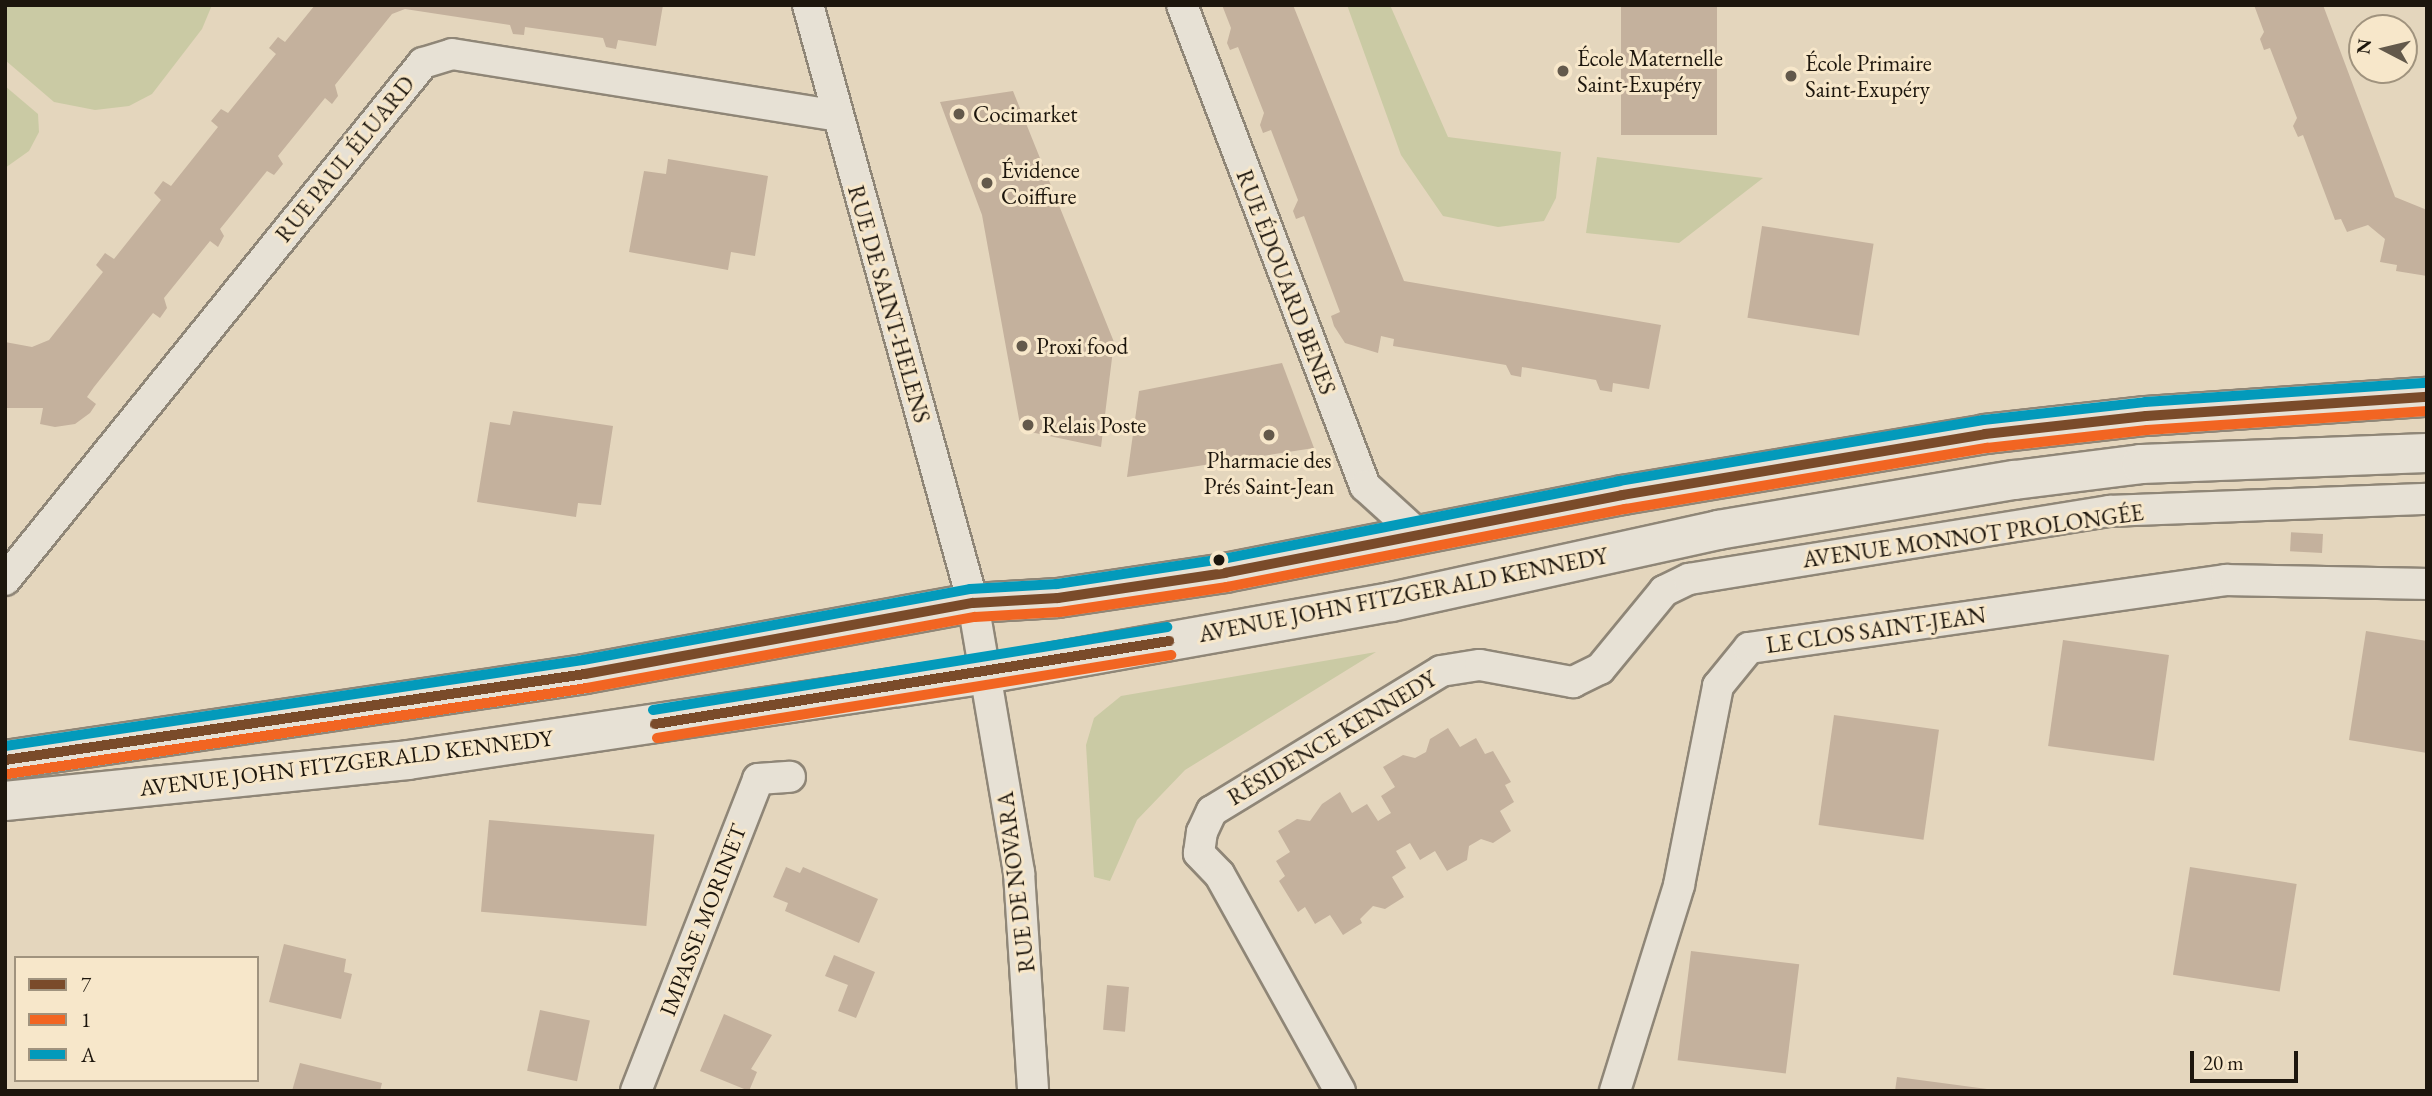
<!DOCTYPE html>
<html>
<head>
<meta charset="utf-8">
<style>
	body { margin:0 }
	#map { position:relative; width:2432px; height:1096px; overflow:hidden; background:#e4d6bd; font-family:"EB Garamond",serif }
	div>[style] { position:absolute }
	.green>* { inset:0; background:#cacaa4 }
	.building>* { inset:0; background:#c4b19d; transform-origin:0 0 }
	.roads { filter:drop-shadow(2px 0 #8f8677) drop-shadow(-2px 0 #8f8677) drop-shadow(0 2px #8f8677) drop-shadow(0 -2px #8f8677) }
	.minor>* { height:30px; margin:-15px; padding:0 15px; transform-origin:15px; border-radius:15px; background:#e7e1d5 }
	.secondary>* { height:38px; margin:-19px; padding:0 19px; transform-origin:19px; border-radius:19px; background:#e7e1d5 }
	.bus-1>* { height:10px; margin:-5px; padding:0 5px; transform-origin:5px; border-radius:5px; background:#7a4b2a }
	.bus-2>* { height:10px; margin:-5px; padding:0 5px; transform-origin:5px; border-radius:5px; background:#f26522 }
	.bus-3>* { height:10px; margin:-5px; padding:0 5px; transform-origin:5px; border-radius:5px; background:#039abb }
	.dots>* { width:19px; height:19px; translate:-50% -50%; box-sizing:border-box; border:4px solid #f7e7ca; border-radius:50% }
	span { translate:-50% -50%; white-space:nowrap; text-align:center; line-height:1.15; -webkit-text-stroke:6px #f7e7ca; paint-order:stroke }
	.poi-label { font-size:23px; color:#1d160d }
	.left { translate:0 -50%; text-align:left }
	.street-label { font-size:23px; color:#1d160d }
	.frame { position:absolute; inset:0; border:7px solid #1d160d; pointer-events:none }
	.legend { position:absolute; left:14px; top:956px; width:245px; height:126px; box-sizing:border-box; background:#f7e7ca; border:2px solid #a0937e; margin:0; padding:9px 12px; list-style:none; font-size:21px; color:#1d160d }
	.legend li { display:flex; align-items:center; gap:14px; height:35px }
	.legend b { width:35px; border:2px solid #a0937e }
	.north { position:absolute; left:2348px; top:14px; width:70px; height:70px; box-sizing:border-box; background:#f7e7ca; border:2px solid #a0937e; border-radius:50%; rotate:277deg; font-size:19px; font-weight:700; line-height:28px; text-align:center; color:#1d160d }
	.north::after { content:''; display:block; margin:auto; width:24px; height:32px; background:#63594b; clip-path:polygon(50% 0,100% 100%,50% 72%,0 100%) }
	.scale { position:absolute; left:2190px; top:1051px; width:108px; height:32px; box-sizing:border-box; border:4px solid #1d160d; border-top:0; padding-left:9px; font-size:21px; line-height:24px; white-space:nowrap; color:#1d160d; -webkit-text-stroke:5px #f7e7ca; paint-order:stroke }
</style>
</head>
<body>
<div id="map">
	<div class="green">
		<div style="clip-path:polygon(5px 5px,212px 5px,202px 29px,152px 94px,129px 106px,95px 110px,54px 102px,5px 60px)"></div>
		<div style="clip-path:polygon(1347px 5px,1390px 5px,1448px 137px,1561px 152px,1556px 198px,1544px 221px,1498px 227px,1443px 216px,1401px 155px)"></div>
		<div style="clip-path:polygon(5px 86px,38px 114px,39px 132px,29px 151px,5px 168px)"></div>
		<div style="clip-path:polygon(1597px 157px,1691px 169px,1763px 178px,1679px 243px,1586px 233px)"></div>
		<div style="clip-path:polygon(1376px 652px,1185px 770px,1137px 820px,1110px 881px,1094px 877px,1086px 745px,1094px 718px,1121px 696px)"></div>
	</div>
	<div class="building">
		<div style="clip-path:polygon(315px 5px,663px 5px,656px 46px,618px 40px,616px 49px,606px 47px,603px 38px,525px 27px,524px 35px,513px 34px,510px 25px,405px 9px,392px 14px,335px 85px,338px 96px,332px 104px,325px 98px,278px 156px,283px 164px,274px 175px,267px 171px,220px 229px,224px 236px,218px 247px,210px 241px,164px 298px,167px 308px,160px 318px,153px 313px,94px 387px,87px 397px,96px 404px,90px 413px,75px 424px,55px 427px,40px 424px,43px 408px,5px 408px,5px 342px,32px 347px,49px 340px,103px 272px,96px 265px,105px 253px,114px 259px,161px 200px,154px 193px,163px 181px,171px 186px,218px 127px,211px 121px,221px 109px,228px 113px,276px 54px,269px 48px,278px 37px,285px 42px)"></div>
		<div style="clip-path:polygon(1222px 5px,1293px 5px,1404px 281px,1661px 325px,1649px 389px,1613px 383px,1612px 392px,1600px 390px,1596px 380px,1522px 367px,1521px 377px,1511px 375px,1506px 365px,1393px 346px,1394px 339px,1381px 336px,1378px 353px,1345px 343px,1334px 326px,1331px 316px,1340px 312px,1304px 216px,1296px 219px,1293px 211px,1298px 200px,1271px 130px,1263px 133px,1260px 125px,1264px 113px,1238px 47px,1230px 50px,1227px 43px,1231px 28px)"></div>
		<div style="left:1621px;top:5px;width:96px;height:130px"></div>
		<div style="clip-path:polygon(2254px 5px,2323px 5px,2395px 197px,2427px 210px,2427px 276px,2396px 271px,2397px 265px,2380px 262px,2385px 239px,2368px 225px,2347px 232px,2341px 219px,2335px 220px,2303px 135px,2298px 137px,2293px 126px,2297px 118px,2270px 48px,2264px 50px,2260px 39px,2264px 32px)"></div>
		<div style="clip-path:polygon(1013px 91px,1114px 342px,1101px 447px,1021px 430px,982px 215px,940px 102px)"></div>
		<div style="clip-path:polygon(668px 159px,768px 176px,755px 256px,731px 252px,728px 270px,629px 252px,644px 171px,666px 174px)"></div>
		<div style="left:1762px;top:226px;width:113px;height:93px;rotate:9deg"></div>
		<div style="clip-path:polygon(1282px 363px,1314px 448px,1127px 477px,1139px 391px)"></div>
		<div style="clip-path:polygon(513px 411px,613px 426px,601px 505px,578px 503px,576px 517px,477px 502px,490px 422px,510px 425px)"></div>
		<div style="left:2323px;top:534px;width:19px;height:32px;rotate:93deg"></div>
		<div style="clip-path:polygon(2366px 631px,2427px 641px,2427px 753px,2349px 740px)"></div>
		<div style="left:2063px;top:640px;width:107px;height:107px;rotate:8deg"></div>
		<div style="left:1834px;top:715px;width:106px;height:111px;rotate:8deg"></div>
		<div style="clip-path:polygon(1448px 728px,1460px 747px,1476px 738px,1485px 754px,1493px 751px,1511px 782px,1505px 785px,1514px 802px,1500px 811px,1511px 831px,1493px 843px,1481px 839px,1469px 846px,1467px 860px,1447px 871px,1435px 851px,1420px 860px,1410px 843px,1396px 851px,1406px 868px,1392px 877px,1404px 897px,1385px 909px,1373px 906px,1360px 919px,1362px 923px,1343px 935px,1330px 915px,1315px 924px,1305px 907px,1298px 912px,1279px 881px,1285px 876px,1276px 861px,1290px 852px,1278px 831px,1297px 819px,1310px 821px,1322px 804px,1340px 792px,1352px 813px,1367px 804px,1378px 821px,1391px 813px,1381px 796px,1395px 787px,1383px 767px,1403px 755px,1415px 758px,1426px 752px,1430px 739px)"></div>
		<div style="left:489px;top:820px;width:166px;height:92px;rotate:5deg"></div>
		<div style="clip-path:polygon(786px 867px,800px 873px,803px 867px,878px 899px,859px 943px,785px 911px,788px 903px,773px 897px)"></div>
		<div style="left:2190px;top:867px;width:108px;height:109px;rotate:9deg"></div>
		<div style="clip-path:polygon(284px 944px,346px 959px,344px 972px,352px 974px,341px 1019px,269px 1002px)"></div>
		<div style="left:1691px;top:951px;width:109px;height:110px;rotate:7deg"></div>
		<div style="clip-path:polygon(834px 955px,875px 972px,856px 1018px,838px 1011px,848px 985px,825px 976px)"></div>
		<div style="left:1107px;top:985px;width:22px;height:45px;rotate:5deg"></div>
		<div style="left:540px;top:1010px;width:51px;height:62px;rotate:12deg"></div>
		<div style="clip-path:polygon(724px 1014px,772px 1035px,751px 1069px,757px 1072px,749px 1091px,700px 1071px)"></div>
		<div style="clip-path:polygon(300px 1063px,382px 1083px,380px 1091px,292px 1091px)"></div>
		<div style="clip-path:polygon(1897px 1077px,1987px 1089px,1987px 1091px,1895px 1091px)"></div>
	</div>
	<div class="roads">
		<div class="minor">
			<div style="left:808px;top:5px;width:620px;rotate:74.57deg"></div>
			<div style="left:973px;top:603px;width:274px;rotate:80.3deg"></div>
			<div style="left:1019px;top:873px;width:218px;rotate:86.3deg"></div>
			<div style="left:1182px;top:5px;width:515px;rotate:69.17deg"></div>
			<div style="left:1365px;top:486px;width:76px;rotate:42.3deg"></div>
			<div style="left:5px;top:580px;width:665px;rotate:-51.04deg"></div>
			<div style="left:423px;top:63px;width:30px;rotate:-17deg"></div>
			<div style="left:452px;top:54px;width:387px;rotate:9.1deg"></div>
			<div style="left:636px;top:1091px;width:335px;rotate:-68.6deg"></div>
			<div style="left:758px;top:779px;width:32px;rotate:-4deg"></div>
			<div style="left:1340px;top:1091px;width:248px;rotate:-119.1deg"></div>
			<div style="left:1219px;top:874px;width:29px;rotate:-134deg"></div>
			<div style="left:1199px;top:853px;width:21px;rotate:-82deg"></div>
			<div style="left:1202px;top:832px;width:23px;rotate:-65deg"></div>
			<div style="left:1212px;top:811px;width:268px;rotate:-31.4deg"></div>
			<div style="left:1441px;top:671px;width:39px;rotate:-9deg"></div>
			<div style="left:1480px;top:665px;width:95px;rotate:10.4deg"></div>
			<div style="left:1573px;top:682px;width:30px;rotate:-26deg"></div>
			<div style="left:1600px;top:669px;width:101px;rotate:-50.6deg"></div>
			<div style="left:1664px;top:591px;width:28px;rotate:-26deg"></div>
			<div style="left:1689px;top:579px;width:426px;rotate:-9.2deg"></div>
			<div style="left:2110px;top:511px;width:317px;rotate:-2.2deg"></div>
			<div style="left:1615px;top:1091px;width:216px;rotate:-72.7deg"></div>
			<div style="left:1679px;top:885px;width:203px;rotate:-78.9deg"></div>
			<div style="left:1718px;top:686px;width:49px;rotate:-50.8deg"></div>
			<div style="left:1749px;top:648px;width:482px;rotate:-8.1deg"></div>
			<div style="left:2226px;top:580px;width:201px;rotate:1.1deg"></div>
		</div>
		<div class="secondary">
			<div style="left:5px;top:760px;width:586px;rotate:-8.43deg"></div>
			<div style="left:585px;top:674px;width:394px;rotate:-10.4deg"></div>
			<div style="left:973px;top:603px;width:85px;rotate:-3.4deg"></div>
			<div style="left:1058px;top:598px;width:169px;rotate:-8.5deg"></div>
			<div style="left:1225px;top:573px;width:405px;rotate:-11.1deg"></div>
			<div style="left:1622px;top:495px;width:368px;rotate:-9.5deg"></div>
			<div style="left:1985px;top:434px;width:162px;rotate:-6.4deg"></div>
			<div style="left:2146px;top:416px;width:282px;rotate:-3.9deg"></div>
			<div style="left:5px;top:801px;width:405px;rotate:-5.8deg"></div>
			<div style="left:408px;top:760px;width:584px;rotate:-8.46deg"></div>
			<div style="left:986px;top:674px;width:411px;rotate:-10.1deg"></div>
			<div style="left:1391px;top:602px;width:335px;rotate:-12.4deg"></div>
			<div style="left:1718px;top:530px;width:301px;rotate:-9.6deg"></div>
			<div style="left:2015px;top:480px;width:127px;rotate:-7.2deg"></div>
			<div style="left:2141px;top:464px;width:286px;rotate:-2.2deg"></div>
		</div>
	</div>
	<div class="bus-1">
		<div style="left:655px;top:724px;width:521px;rotate:-9.17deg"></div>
		<div style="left:5px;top:760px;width:586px;rotate:-8.43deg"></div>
		<div style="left:585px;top:674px;width:394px;rotate:-10.4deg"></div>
		<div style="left:973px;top:603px;width:85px;rotate:-3.4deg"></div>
		<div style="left:1058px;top:598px;width:169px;rotate:-8.5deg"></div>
		<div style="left:1225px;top:573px;width:405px;rotate:-11.1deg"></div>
		<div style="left:1622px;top:495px;width:368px;rotate:-9.5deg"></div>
		<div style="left:1985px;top:434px;width:162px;rotate:-6.4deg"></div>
		<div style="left:2146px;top:416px;width:282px;rotate:-3.9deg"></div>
	</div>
	<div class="bus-2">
		<div style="left:657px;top:738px;width:521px;rotate:-9.17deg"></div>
		<div style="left:7px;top:774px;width:586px;rotate:-8.43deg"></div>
		<div style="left:587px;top:688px;width:394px;rotate:-10.4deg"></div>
		<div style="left:975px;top:617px;width:85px;rotate:-3.4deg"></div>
		<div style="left:1060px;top:612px;width:169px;rotate:-8.5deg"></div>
		<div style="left:1227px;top:587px;width:406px;rotate:-11.1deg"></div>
		<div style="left:1625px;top:509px;width:367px;rotate:-9.6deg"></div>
		<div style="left:1987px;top:448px;width:161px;rotate:-6.4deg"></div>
		<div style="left:2147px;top:430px;width:281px;rotate:-3.9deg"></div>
	</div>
	<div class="bus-3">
		<div style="left:653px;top:710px;width:521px;rotate:-9.17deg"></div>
		<div style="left:5px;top:746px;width:584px;rotate:-8.46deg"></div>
		<div style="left:583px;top:660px;width:393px;rotate:-10.4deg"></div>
		<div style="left:970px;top:589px;width:87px;rotate:-3.3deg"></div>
		<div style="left:1057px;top:584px;width:168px;rotate:-8.6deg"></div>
		<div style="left:1223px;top:559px;width:404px;rotate:-11.1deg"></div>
		<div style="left:1619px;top:481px;width:369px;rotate:-9.5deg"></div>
		<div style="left:1983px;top:420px;width:163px;rotate:-6.3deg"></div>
		<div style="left:2145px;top:402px;width:282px;rotate:-3.9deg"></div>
	</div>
	<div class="dots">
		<div style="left:1563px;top:71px;background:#63594b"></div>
		<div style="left:1791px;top:76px;background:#63594b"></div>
		<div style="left:959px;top:114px;background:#63594b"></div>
		<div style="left:987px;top:183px;background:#63594b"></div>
		<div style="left:1022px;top:346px;background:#63594b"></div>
		<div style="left:1028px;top:425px;background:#63594b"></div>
		<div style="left:1269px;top:435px;background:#63594b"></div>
		<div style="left:1219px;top:560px;background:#1d160d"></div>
	</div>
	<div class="poi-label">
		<span class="left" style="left:1577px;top:71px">École Maternelle<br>Saint-Exupéry</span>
		<span class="left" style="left:1805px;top:76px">École Primaire<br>Saint-Exupéry</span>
		<span class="left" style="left:973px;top:114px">Cocimarket</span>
		<span class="left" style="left:1001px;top:183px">Évidence<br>Coiffure</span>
		<span class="left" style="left:1036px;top:346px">Proxi food</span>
		<span class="left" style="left:1042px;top:425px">Relais Poste</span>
		<span style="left:1269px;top:473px">Pharmacie des<br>Prés Saint-Jean</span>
	</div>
	<div class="street-label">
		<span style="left:345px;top:159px;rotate:-51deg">RUE PAUL ÉLUARD</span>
		<span style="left:1286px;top:282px;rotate:69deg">RUE ÉDOUARD BENES</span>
		<span style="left:889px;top:304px;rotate:74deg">RUE DE SAINT-HELENS</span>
		<span style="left:1973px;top:536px;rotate:-8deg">AVENUE MONNOT PROLONGÉE</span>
		<span style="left:1403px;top:595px;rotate:-11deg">AVENUE JOHN FITZGERALD KENNEDY</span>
		<span style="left:1876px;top:630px;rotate:-8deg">LE CLOS SAINT-JEAN</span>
		<span style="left:1332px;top:738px;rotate:-31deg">RÉSIDENCE KENNEDY</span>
		<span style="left:346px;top:763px;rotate:-7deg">AVENUE JOHN FITZGERALD KENNEDY</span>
		<span style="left:1016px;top:882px;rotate:-97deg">RUE DE NOVARA</span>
		<span style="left:703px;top:920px;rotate:-69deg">IMPASSE MORINET</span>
	</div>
	<div class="frame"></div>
	<ul class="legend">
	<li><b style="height:9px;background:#7a4b2a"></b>7</li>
	<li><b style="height:9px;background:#f26522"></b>1</li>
	<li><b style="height:9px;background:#039abb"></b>A</li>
	</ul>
	<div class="north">N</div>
	<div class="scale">20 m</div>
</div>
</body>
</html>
